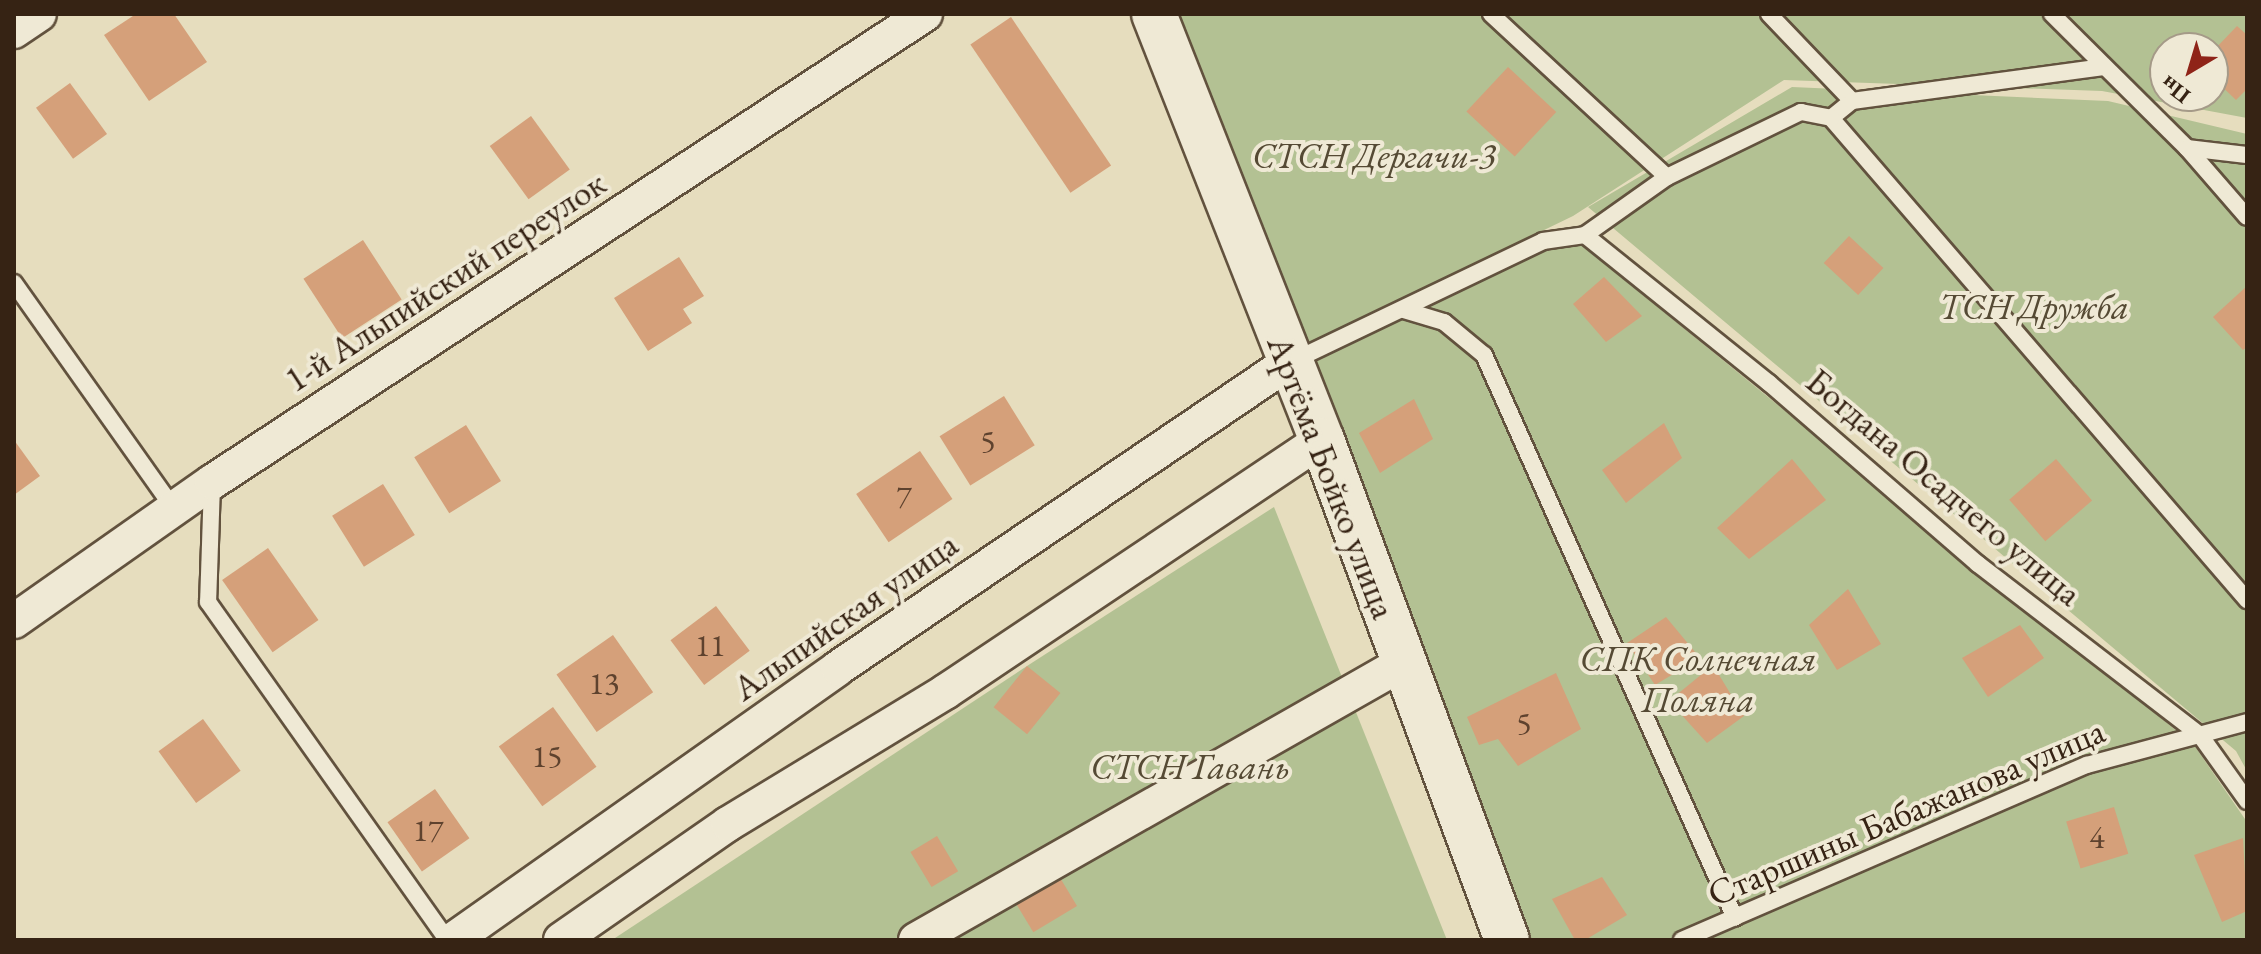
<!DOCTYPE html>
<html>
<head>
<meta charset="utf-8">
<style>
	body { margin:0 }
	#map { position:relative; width:2261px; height:954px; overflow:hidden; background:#e6ddbe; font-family:"EB Garamond",serif }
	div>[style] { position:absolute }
	.green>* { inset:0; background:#b3c193 }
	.building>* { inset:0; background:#d5a07a; transform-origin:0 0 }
	.roads { filter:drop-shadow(2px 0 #62523e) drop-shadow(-2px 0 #62523e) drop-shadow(0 2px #62523e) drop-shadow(0 -2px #62523e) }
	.lane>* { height:16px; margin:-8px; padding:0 8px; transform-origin:8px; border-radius:8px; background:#efe9d5 }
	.street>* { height:34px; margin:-17px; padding:0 17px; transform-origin:17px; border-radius:17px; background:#efe9d5 }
	.secondary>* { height:44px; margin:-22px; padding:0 22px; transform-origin:22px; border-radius:22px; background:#efe9d5 }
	span { translate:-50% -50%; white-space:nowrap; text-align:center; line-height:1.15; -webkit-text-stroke:8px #efe9d5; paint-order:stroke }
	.number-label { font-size:32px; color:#5e422e }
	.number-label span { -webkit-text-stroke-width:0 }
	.park-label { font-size:36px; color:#554a34; font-style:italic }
	.street-label { font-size:36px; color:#362314 }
	.frame { position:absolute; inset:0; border:16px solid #362314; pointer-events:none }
	.north { position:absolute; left:2149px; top:32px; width:80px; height:80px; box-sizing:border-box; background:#efe9d5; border:2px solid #a59a88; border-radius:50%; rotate:218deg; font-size:22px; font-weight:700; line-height:32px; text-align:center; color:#362314 }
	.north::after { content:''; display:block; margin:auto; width:28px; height:36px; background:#8f2418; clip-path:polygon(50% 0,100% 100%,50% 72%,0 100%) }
</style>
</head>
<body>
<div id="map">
	<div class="green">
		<div style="clip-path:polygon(evenodd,1166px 14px,2247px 14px,2247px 118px,2102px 91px,1784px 80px,1573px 216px,1297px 350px,1166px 14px,2165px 48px,2213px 48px,2213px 96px,2165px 96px,2165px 48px)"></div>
		<div style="clip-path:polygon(1792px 87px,2108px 101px,2247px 134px,2247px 771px,2236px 751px,1588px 207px)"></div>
		<div style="clip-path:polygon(1582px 245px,2194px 745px,2247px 822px,2247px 940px,1517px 940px,1299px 364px,1544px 246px)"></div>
		<div style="clip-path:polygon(1274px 507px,1447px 940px,612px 940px,1027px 666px)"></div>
	</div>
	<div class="building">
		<div style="clip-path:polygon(136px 14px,174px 14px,207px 62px,149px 101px,104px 35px)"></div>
		<div style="left:1011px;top:17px;width:179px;height:49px;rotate:56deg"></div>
		<div style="clip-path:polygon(2237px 26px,2247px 35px,2247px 89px,2236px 100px,2213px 78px,2213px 51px)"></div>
		<div style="left:1508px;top:67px;width:66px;height:61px;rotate:43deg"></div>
		<div style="left:70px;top:83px;width:63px;height:42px;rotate:54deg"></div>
		<div style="left:531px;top:116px;width:66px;height:51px;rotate:54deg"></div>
		<div style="left:1849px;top:236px;width:47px;height:37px;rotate:43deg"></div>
		<div style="left:363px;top:240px;width:71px;height:71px;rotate:57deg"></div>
		<div style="clip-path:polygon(679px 257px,704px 296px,683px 309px,692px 323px,648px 351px,614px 298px)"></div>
		<div style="clip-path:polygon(1604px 277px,1642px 316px,1606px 342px,1573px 304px)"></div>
		<div style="clip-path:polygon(2247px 286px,2247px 347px,2243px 350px,2213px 317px)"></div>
		<div style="left:1004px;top:396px;width:58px;height:76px;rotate:58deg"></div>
		<div style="clip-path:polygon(1414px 399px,1433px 439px,1380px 473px,1359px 433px)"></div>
		<div style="clip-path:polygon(1664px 423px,1682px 458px,1626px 503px,1602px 470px)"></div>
		<div style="left:466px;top:425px;width:66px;height:61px;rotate:58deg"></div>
		<div style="clip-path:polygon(14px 440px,40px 476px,14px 495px)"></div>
		<div style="left:920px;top:451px;width:58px;height:77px;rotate:56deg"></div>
		<div style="clip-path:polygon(1792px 459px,1826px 500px,1749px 559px,1717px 528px)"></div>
		<div style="left:2056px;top:459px;width:55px;height:62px;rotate:49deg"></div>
		<div style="left:383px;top:484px;width:60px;height:60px;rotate:58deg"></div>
		<div style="left:268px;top:548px;width:88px;height:56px;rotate:55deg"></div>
		<div style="clip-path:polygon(1848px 589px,1881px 644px,1837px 670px,1809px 625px)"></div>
		<div style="left:716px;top:606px;width:56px;height:57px;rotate:53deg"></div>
		<div style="clip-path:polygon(1666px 617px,1700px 658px,1655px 685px,1627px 643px)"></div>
		<div style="clip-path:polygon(2020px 625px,2044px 658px,1988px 697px,1962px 658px)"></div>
		<div style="left:613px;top:635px;width:70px;height:69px;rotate:55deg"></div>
		<div style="clip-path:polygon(1713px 665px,1744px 716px,1707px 743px,1669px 701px)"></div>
		<div style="left:1027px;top:666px;width:43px;height:53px;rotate:39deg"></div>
		<div style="clip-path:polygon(1556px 673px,1581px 729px,1518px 766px,1498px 739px,1479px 745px,1467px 717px)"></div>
		<div style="left:553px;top:707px;width:74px;height:67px;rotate:54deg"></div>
		<div style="left:203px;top:719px;width:64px;height:55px;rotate:54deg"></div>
		<div style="left:435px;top:789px;width:60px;height:58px;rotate:55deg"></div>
		<div style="left:2114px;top:807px;width:49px;height:50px;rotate:73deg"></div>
		<div style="left:937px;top:836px;width:41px;height:31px;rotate:59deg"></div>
		<div style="clip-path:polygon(2243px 838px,2247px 911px,2222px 922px,2194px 855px)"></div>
		<div style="left:1059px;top:876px;width:35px;height:51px;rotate:59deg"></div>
		<div style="clip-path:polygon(1602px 877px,1627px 915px,1585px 940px,1575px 940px,1552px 899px)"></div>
	</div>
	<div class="roads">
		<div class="lane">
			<div style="left:1769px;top:14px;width:120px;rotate:46.3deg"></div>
			<div style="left:2052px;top:14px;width:190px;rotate:44.8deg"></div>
			<div style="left:2187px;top:148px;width:91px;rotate:49deg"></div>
			<div style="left:1852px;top:101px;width:27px;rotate:141deg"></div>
			<div style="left:1831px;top:118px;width:637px;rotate:49.2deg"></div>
			<div style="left:1852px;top:101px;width:254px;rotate:-7.7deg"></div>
			<div style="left:2187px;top:148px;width:60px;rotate:6.7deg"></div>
			<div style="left:1667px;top:177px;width:149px;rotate:-25.9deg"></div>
			<div style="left:1801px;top:112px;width:31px;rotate:11deg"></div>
			<div style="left:1585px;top:235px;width:236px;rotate:38.8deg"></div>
			<div style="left:1769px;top:383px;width:276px;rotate:40.9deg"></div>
			<div style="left:1978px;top:564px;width:280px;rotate:37.6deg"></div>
			<div style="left:2200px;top:735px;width:81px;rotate:54.5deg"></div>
			<div style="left:14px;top:283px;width:278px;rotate:54.7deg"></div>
			<div style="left:1404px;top:310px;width:42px;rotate:16.7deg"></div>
			<div style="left:1444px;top:322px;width:52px;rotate:39.5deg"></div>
			<div style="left:1484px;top:355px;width:616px;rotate:65.97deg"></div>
			<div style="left:1293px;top:361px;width:277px;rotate:-25.6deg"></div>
			<div style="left:1543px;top:241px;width:42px;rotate:-8.1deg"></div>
			<div style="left:1585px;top:235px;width:100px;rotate:-35.3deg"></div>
			<div style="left:1667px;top:177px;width:240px;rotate:-137.2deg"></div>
			<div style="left:212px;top:484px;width:118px;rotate:91.9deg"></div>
			<div style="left:208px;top:602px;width:414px;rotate:54.7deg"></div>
			<div style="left:1682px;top:940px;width:441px;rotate:-23.4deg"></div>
			<div style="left:2087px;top:765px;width:166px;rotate:-15deg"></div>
		</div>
		<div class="street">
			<div style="left:14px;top:31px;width:30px;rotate:-34deg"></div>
			<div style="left:14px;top:621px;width:242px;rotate:-35.1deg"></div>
			<div style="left:212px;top:482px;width:853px;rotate:-33.28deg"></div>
			<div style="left:453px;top:940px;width:471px;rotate:-35.2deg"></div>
			<div style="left:838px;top:668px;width:544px;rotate:-34.13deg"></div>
			<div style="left:561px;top:940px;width:203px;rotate:-34.8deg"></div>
			<div style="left:728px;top:824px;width:254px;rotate:-31.3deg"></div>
			<div style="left:945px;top:692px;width:453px;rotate:-33.8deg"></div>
			<div style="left:916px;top:940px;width:560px;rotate:-29.63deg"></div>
		</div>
		<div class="secondary">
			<div style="left:1154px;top:14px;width:458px;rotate:68.5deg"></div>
			<div style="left:1322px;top:440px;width:533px;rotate:69.7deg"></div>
		</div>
	</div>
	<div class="number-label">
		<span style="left:988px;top:441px">5</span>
		<span style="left:904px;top:496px">7</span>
		<span style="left:710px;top:645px">11</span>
		<span style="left:604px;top:683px">13</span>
		<span style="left:1524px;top:723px">5</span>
		<span style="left:547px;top:756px">15</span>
		<span style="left:428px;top:830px">17</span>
		<span style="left:2097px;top:837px">4</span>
	</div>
	<div class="park-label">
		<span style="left:1374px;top:156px">СТСН Дергачи-3</span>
		<span style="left:2034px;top:307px">ТСН Дружба</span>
		<span style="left:1698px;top:679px">СПК Солнечная<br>Поляна</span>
		<span style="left:1190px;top:767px">СТСН Гавань</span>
	</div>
	<div class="street-label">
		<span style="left:445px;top:281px;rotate:-33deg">1-й Альпийский переулок</span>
		<span style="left:1332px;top:477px;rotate:69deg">Артёма Бойко улица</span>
		<span style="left:1944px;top:487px;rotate:40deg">Богдана Осадчего улица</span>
		<span style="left:845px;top:616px;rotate:-35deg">Альпийская улица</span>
		<span style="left:1906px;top:812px;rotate:-23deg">Старшины Бабажанова улица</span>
	</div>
	<div class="frame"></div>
	<div class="north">Пн</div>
</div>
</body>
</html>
